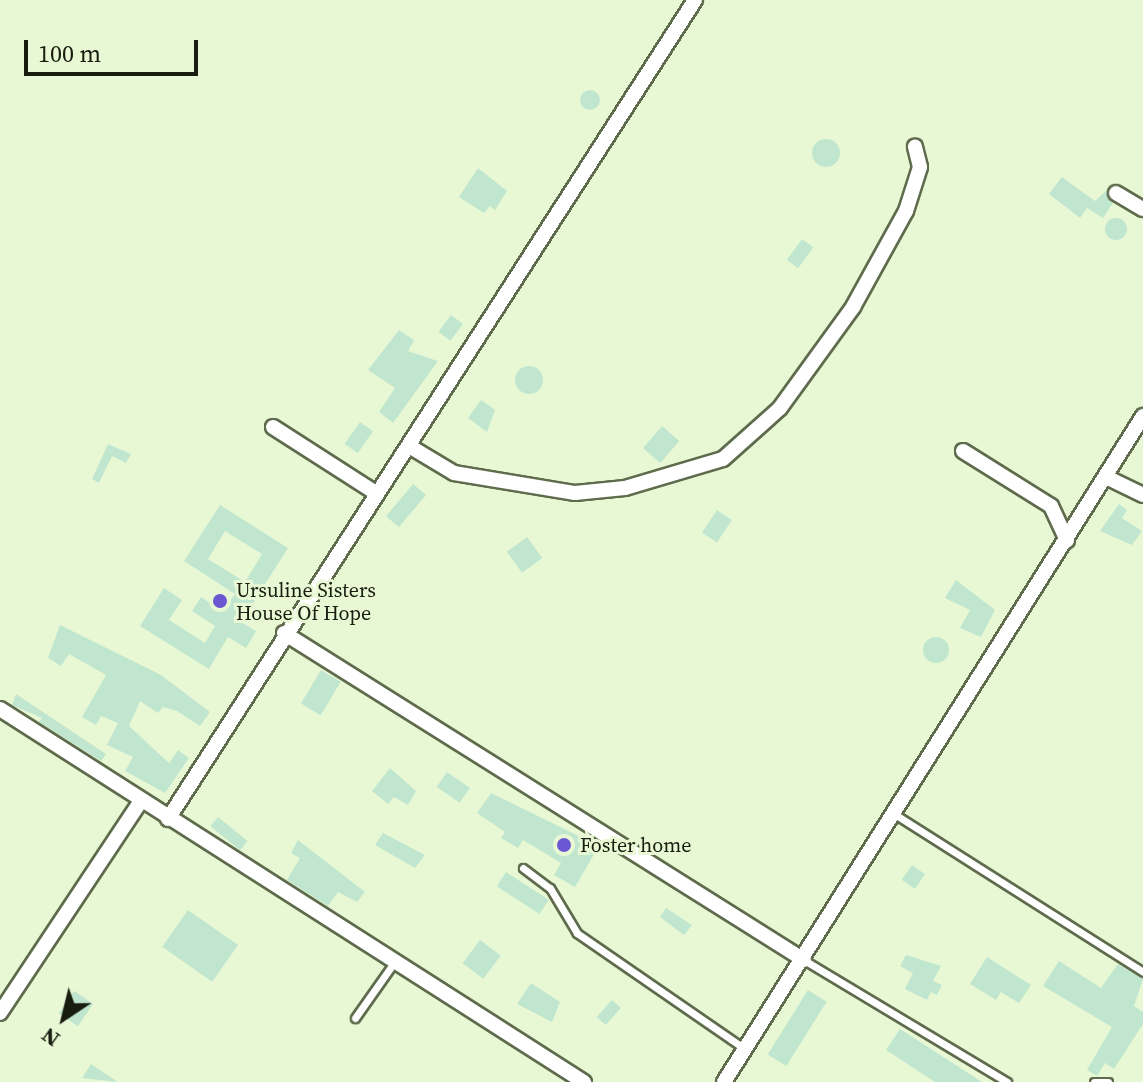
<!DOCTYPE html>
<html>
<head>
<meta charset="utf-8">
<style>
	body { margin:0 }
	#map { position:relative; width:1143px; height:1082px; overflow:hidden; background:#e9f8d4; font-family:"Source Serif 4",serif }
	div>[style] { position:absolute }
	.building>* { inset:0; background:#c1e6cf; transform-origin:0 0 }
	.round { border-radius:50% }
	.roads { filter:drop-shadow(2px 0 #5e6b4c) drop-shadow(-2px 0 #5e6b4c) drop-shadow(0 2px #5e6b4c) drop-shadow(0 -2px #5e6b4c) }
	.lane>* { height:7px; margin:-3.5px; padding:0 3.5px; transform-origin:3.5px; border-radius:3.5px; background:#fff }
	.street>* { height:14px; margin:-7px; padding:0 7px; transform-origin:7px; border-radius:7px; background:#fff }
	.dots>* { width:22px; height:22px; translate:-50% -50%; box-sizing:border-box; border:4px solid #e9f8d4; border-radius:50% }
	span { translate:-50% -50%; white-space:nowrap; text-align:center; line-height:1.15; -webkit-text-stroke:6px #e9f8d4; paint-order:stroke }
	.poi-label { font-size:20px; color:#181d10 }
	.left { translate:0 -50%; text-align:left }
	.north { position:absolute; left:24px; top:978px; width:80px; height:80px; -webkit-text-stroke:6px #e9f8d4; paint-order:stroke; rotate:215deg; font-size:22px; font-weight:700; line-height:32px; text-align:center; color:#181d10 }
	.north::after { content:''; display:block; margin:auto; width:28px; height:36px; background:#181d10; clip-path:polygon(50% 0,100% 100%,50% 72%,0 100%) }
	.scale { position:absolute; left:24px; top:40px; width:174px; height:36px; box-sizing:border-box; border:4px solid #181d10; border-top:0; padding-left:10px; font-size:24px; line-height:28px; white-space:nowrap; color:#181d10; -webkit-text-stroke:6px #e9f8d4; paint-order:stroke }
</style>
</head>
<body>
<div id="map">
	<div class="building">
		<div class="round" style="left:580px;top:90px;width:20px;height:20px"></div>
		<div class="round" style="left:812px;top:139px;width:28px;height:28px"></div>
		<div style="clip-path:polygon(478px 168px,507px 191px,495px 210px,490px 206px,484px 213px,459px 197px)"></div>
		<div style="clip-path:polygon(1062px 177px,1095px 201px,1107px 190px,1113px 203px,1103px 218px,1087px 208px,1080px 218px,1049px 194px)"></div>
		<div class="round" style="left:1105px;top:218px;width:22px;height:22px"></div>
		<div style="left:802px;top:239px;width:14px;height:26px;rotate:36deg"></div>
		<div style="left:451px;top:315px;width:15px;height:21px;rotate:37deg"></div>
		<div style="clip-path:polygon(399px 330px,414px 340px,408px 351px,438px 361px,393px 423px,379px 412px,395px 388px,368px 370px)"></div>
		<div class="round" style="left:515px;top:366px;width:28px;height:28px"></div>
		<div style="clip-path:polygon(481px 400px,495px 410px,487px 432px,468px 418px)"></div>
		<div style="left:360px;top:422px;width:16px;height:27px;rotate:35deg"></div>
		<div style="left:662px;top:426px;width:23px;height:29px;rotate:41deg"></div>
		<div style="clip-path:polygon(108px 444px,131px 454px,126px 463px,112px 456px,99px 483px,92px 479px)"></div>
		<div style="left:413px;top:484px;width:17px;height:42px;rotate:40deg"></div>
		<div style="clip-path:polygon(1119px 504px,1127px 510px,1122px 518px,1142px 531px,1132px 545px,1100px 531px)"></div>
		<div style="clip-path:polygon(evenodd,220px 505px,288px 548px,241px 622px,256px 631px,246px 648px,228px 637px,209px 669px,140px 626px,164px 588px,182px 600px,169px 620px,205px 643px,215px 626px,192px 611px,201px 597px,223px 611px,235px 594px,184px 561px,220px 505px,225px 531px,262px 554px,245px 582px,208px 559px,225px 531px)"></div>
		<div style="left:717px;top:510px;width:18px;height:27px;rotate:34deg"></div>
		<div style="left:527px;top:537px;width:26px;height:25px;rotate:54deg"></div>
		<div style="clip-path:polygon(956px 580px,995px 610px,981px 637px,960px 628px,970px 610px,945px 598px)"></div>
		<div style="clip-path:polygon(60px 625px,161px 675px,210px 712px,200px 726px,177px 711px,163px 707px,158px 713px,140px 701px,129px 726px,169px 763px,178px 750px,189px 758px,165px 793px,125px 771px,133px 757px,107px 745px,118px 723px,101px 716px,96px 725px,82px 717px,106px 675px,69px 654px,61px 666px,48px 658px)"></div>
		<div class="round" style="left:923px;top:637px;width:26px;height:26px"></div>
		<div style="left:321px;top:670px;width:23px;height:39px;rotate:31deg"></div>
		<div style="clip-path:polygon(16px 694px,106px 754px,101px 761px,39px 722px,42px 718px,12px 705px)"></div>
		<div style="clip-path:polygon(390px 768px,416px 791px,408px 805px,394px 797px,388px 804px,372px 791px)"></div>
		<div style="left:447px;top:772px;width:28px;height:18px;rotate:35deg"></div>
		<div style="clip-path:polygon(491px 793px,599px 846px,575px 887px,554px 875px,561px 863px,523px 840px,518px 848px,501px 838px,505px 832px,477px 813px)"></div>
		<div style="left:218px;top:817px;width:38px;height:12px;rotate:39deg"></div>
		<div style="clip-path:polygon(383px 833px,425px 855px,415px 868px,375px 845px)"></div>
		<div style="clip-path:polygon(298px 840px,365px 892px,357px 902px,338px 892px,328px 906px,287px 880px,300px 858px,291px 853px)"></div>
		<div style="left:912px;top:865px;width:16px;height:18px;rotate:35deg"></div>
		<div style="left:506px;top:872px;width:51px;height:17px;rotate:33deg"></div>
		<div style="clip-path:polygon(666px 908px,692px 925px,684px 935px,660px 917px)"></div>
		<div style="left:188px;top:910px;width:61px;height:45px;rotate:35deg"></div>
		<div style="left:480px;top:940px;width:26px;height:29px;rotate:37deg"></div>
		<div style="clip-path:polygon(906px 955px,941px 966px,933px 981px,942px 985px,937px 995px,931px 992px,927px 1000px,905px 989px,913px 973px,900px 966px)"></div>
		<div style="clip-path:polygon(987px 957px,1031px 985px,1019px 1003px,1001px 992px,996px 1000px,970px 984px)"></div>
		<div style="clip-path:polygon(1059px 961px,1101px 988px,1118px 964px,1143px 979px,1134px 1006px,1143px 1012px,1143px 1024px,1114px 1069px,1105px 1063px,1097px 1076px,1087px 1070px,1112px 1027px,1043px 986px)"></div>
		<div style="clip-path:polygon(531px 983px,560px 1002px,552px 1022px,517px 1004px)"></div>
		<div style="left:808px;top:990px;width:22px;height:76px;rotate:32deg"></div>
		<div style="left:74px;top:991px;width:23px;height:27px;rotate:34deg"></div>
		<div style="left:612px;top:1000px;width:12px;height:23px;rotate:42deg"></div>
		<div style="clip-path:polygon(900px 1029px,982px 1082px,935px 1082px,886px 1050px)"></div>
		<div style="clip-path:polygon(91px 1064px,118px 1082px,82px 1078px)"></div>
	</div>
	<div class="roads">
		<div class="lane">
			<div style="left:896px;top:815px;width:293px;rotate:32.4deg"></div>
			<div style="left:523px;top:868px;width:34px;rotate:37deg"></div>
			<div style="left:550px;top:888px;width:52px;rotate:59deg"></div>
			<div style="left:577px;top:933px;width:203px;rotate:34.6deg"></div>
			<div style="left:804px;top:960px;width:237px;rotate:31deg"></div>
			<div style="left:355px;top:1018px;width:66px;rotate:-54.9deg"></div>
			<div style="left:1094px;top:1082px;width:14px"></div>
		</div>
		<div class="street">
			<div style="left:1116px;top:193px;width:31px;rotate:31deg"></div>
			<div style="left:273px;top:427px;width:122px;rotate:32.7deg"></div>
			<div style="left:409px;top:446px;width:52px;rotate:31deg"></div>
			<div style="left:454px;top:473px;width:123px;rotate:9.4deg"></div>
			<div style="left:575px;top:493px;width:50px;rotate:-5.7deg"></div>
			<div style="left:625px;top:488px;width:102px;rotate:-16.5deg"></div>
			<div style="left:723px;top:459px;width:76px;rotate:-41.8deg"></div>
			<div style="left:780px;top:408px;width:125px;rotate:-54.1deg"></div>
			<div style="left:853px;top:307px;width:110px;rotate:-61.1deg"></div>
			<div style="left:906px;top:211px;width:46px;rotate:-72.3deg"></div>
			<div style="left:920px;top:167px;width:21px;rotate:-104deg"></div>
			<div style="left:963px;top:451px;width:104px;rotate:32deg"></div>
			<div style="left:1051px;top:506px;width:38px;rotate:65deg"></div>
			<div style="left:1106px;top:477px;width:41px;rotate:25.9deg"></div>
			<div style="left:284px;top:633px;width:614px;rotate:32.16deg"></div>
			<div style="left:0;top:709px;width:693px;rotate:32.57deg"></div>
			<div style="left:168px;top:819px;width:974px;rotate:-57.24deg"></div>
			<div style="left:0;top:1013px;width:255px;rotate:-56.4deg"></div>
			<div style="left:724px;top:1082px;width:787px;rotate:-57.82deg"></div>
		</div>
	</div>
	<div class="dots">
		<div style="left:220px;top:601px;background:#6b57d1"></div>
		<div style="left:564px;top:845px;background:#6b57d1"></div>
	</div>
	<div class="poi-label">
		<span class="left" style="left:236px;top:602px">Ursuline Sisters<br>House Of Hope</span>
		<span class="left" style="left:580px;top:845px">Foster home</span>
	</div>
	<div class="north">N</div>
	<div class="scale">100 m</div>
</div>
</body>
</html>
